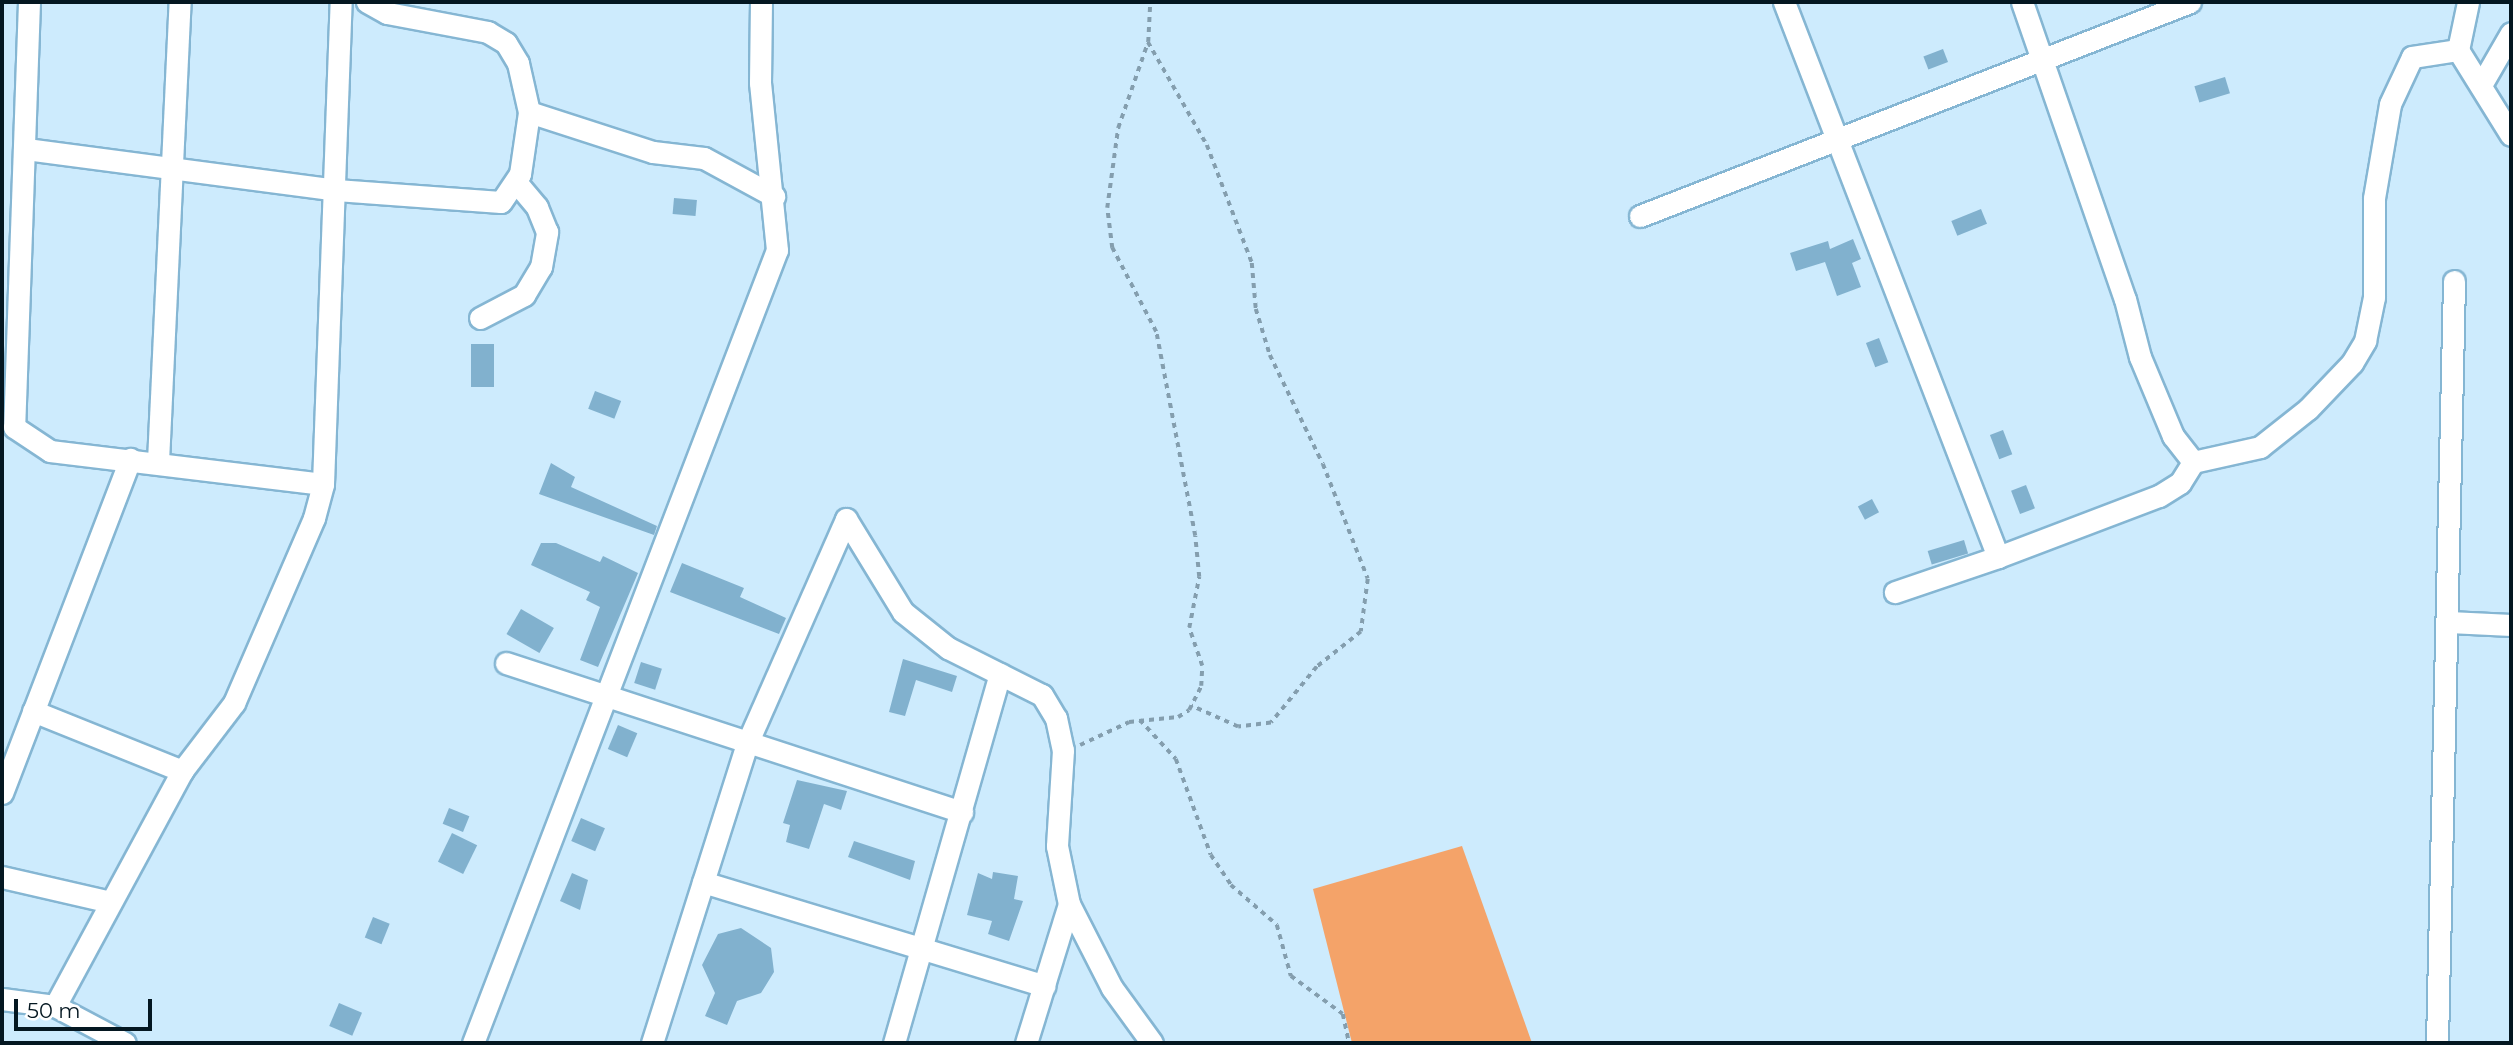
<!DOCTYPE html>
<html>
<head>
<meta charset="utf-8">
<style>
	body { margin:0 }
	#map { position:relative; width:2513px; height:1045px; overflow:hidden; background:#cdebfd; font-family:Montserrat,sans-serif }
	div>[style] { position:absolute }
	.green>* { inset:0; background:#f4a369 }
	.building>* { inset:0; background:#81b1ce; transform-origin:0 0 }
	.path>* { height:3.5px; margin-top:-1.75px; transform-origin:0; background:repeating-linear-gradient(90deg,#849eae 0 5px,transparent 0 10px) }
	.roads { filter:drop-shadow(2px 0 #85b6d3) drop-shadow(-2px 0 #85b6d3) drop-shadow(0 2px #85b6d3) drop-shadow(0 -2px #85b6d3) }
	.minor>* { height:21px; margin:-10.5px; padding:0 10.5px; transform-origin:10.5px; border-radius:10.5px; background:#fff }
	span { translate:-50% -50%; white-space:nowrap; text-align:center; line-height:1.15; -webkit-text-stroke:6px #fff; paint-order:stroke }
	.frame { position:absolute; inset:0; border:4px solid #041721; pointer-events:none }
	.scale { position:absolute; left:14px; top:999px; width:138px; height:32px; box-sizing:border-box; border:4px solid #041721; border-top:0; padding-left:9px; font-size:21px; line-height:24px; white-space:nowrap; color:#041721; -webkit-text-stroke:5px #fff; paint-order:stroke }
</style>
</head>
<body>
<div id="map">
	<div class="green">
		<div style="clip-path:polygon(1462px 846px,1532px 1043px,1352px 1043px,1313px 889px)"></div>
	</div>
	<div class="building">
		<div style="left:1943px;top:49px;width:14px;height:21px;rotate:69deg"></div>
		<div style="left:2225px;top:77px;width:17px;height:32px;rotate:73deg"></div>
		<div style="left:674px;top:198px;width:23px;height:16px;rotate:5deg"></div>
		<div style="left:1981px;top:209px;width:16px;height:32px;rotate:68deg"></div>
		<div style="clip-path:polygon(1853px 239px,1861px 259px,1852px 263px,1861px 287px,1837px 296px,1825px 262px,1796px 271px,1790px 253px,1828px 241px,1830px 249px)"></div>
		<div style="left:1879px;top:338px;width:26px;height:14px;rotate:69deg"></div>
		<div style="left:471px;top:344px;width:23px;height:43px"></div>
		<div style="left:595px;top:391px;width:28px;height:19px;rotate:21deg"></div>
		<div style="left:2003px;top:430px;width:26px;height:14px;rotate:69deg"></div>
		<div style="clip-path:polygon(551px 463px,575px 477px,571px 487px,657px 526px,654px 535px,539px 494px)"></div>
		<div style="left:2026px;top:485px;width:25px;height:16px;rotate:69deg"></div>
		<div style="left:1872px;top:499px;width:15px;height:16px;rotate:62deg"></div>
		<div style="left:1964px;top:540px;width:14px;height:38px;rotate:73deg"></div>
		<div style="clip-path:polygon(541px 543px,556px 543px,600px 562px,603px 556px,638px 573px,598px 667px,580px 660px,600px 607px,586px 600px,590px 592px,531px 565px)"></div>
		<div style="clip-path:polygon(682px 563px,744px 588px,740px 597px,786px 618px,779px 634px,670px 592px)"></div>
		<div style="left:521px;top:609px;width:38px;height:29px;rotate:30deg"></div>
		<div style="clip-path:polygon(903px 659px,957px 676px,952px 692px,916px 680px,905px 716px,889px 712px)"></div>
		<div style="left:641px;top:662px;width:22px;height:22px;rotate:18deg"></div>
		<div style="left:618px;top:725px;width:21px;height:26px;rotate:23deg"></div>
		<div style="clip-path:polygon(797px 780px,847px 791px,841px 810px,824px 804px,809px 849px,786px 842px,790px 825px,783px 823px)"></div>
		<div style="left:449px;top:808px;width:22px;height:17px;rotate:22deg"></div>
		<div style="left:581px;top:818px;width:26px;height:25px;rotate:23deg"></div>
		<div style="left:452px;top:833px;width:28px;height:32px;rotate:26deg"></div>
		<div style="clip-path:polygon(854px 841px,915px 861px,910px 880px,848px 857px)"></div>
		<div style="clip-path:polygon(993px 872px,1018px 876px,1014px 899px,1023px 901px,1009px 941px,988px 934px,992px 921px,967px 915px,978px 873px,992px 879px)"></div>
		<div style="clip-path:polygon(572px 873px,588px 880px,580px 910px,560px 901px)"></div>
		<div style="left:373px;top:917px;width:18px;height:22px;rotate:22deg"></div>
		<div style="clip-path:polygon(741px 928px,771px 948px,774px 972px,761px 993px,737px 1001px,727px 1025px,705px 1016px,715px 993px,702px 965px,718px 934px)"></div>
		<div style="left:339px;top:1003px;width:25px;height:25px;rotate:23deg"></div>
	</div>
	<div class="path">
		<div style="left:1148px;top:42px;width:40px;rotate:-87.1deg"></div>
		<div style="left:1140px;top:720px;width:53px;rotate:47.3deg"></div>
		<div style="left:1176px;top:759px;width:102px;rotate:70deg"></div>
		<div style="left:1211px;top:855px;width:36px;rotate:56deg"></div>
		<div style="left:1231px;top:885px;width:61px;rotate:41deg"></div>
		<div style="left:1277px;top:925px;width:53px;rotate:74.6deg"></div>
		<div style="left:1291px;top:976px;width:64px;rotate:36.2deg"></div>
		<div style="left:1343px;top:1014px;width:30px;rotate:78deg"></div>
		<div style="left:1080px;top:745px;width:54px;rotate:-25.1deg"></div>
		<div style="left:1129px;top:722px;width:49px;rotate:-5.8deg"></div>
		<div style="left:1178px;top:717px;width:13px;rotate:-32deg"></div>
		<div style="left:1189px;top:710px;width:27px;rotate:-63deg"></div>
		<div style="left:1201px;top:686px;width:20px;rotate:-87deg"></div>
		<div style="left:1202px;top:666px;width:40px;rotate:-108.9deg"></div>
		<div style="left:1189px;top:628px;width:52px;rotate:-78.9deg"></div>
		<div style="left:1199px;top:577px;width:41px;rotate:-95.6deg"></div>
		<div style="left:1195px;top:536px;width:208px;rotate:-100.8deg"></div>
		<div style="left:1156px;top:332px;width:95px;rotate:-117.6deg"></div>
		<div style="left:1112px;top:248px;width:40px;rotate:-97.1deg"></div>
		<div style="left:1107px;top:208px;width:81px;rotate:-82.2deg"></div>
		<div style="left:1118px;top:128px;width:91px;rotate:-70.8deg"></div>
		<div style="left:1148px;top:42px;width:119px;rotate:60.2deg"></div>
		<div style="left:1207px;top:145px;width:126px;rotate:69.1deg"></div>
		<div style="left:1252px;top:263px;width:46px;rotate:85deg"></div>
		<div style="left:1256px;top:309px;width:48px;rotate:73.1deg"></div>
		<div style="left:1270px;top:355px;width:121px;rotate:64.1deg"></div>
		<div style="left:1323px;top:464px;width:123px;rotate:68.6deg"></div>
		<div style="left:1368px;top:579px;width:53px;rotate:97.5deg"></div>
		<div style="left:1361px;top:632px;width:56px;rotate:141.5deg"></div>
		<div style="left:1317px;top:667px;width:72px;rotate:129.4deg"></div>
		<div style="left:1271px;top:723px;width:33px;rotate:173deg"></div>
		<div style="left:1238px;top:727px;width:51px;rotate:-155.9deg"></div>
	</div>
	<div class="roads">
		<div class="minor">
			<div style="left:29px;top:2px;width:425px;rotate:92deg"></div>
			<div style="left:14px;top:427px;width:43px;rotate:33.7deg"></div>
			<div style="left:50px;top:451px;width:275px;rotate:6.9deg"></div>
			<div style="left:1784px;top:2px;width:595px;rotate:68.91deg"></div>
			<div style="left:1998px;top:557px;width:109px;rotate:161.2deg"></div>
			<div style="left:2022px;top:2px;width:314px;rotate:70.9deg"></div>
			<div style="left:2125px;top:299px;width:60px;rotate:75.5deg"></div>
			<div style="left:2140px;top:357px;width:86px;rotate:67.3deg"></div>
			<div style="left:2173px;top:436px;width:33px;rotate:52deg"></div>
			<div style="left:2458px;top:50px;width:49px;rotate:-78.2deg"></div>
			<div style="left:2481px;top:85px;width:60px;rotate:-60deg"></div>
			<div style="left:529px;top:112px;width:130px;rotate:17.9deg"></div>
			<div style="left:653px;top:152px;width:51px;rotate:6.7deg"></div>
			<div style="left:704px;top:158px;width:80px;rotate:28.5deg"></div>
			<div style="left:26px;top:149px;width:313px;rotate:7.5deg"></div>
			<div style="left:336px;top:190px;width:165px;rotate:4.2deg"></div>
			<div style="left:501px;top:202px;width:34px;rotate:-56deg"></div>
			<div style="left:520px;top:174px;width:63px;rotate:-81.7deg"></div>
			<div style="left:529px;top:112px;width:50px;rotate:-102.7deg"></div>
			<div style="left:518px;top:63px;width:23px;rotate:-121deg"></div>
			<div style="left:506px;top:43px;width:21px;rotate:-149deg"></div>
			<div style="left:488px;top:32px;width:103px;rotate:-169.3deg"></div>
			<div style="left:387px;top:13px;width:23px;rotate:-151deg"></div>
			<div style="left:1640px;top:216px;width:590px;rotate:-21.26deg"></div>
			<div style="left:480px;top:318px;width:50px;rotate:-27.6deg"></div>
			<div style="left:524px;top:295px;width:33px;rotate:-59deg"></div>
			<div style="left:541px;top:267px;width:36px;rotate:-80deg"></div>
			<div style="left:547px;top:232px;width:27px;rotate:-112deg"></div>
			<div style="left:537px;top:207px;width:33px;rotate:-130deg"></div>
			<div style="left:158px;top:461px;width:460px;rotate:-87.3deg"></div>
			<div style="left:2193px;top:462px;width:69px;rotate:-12.6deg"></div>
			<div style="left:2260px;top:447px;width:61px;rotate:-38.4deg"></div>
			<div style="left:2308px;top:409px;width:64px;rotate:-46.3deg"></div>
			<div style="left:2352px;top:363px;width:26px;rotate:-59deg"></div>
			<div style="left:2365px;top:341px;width:45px;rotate:-78.4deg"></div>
			<div style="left:2374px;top:297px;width:99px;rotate:-90deg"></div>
			<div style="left:2374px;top:198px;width:95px;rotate:-80.3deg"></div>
			<div style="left:2390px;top:104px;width:52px;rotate:-64.9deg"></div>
			<div style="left:2412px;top:57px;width:47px;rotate:-8.7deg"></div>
			<div style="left:2458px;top:50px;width:100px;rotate:58.1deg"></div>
			<div style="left:846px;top:519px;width:109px;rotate:58.5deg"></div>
			<div style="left:903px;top:612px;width:58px;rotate:38.7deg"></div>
			<div style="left:948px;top:648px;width:105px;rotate:26.6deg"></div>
			<div style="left:1042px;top:695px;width:27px;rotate:59deg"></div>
			<div style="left:1056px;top:718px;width:33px;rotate:78deg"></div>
			<div style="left:1063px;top:750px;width:96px;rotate:93.6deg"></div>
			<div style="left:1057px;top:846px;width:59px;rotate:78.3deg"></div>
			<div style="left:1069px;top:904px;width:94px;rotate:62.9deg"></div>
			<div style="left:1112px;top:988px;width:68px;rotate:54deg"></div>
			<div style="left:1998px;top:557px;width:172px;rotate:-20.8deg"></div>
			<div style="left:2159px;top:496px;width:25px;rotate:-32deg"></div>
			<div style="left:2180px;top:483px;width:25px;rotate:-58deg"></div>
			<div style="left:2449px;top:622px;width:62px;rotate:2.8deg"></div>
			<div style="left:506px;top:663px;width:480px;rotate:18.1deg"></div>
			<div style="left:33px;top:711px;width:161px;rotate:21.9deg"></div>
			<div style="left:2px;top:793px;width:358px;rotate:-69deg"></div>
			<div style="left:2px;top:877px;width:111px;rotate:13deg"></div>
			<div style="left:703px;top:882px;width:357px;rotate:16.9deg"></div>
			<div style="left:2px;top:999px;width:53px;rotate:7.5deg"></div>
			<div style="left:55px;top:1006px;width:79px;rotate:27.9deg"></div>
			<div style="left:55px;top:1006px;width:267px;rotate:-61.6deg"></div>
			<div style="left:182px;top:771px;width:86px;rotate:-52.6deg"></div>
			<div style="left:234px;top:703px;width:202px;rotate:-66.6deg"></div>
			<div style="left:314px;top:518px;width:35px;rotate:-75deg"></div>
			<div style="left:323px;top:484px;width:482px;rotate:-87.9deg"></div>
			<div style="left:473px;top:1043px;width:849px;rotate:-69.03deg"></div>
			<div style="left:777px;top:250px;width:168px;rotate:-95.8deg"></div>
			<div style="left:760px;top:83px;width:81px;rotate:-89.3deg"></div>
			<div style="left:652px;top:1043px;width:312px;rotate:-72.4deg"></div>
			<div style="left:746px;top:746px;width:248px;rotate:-66.2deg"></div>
			<div style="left:894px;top:1043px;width:384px;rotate:-74deg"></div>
			<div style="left:1026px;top:1043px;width:145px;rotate:-72.8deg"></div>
			<div style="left:2437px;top:1043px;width:762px;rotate:-88.72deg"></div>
		</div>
	</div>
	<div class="frame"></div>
	<div class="scale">50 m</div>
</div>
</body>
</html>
